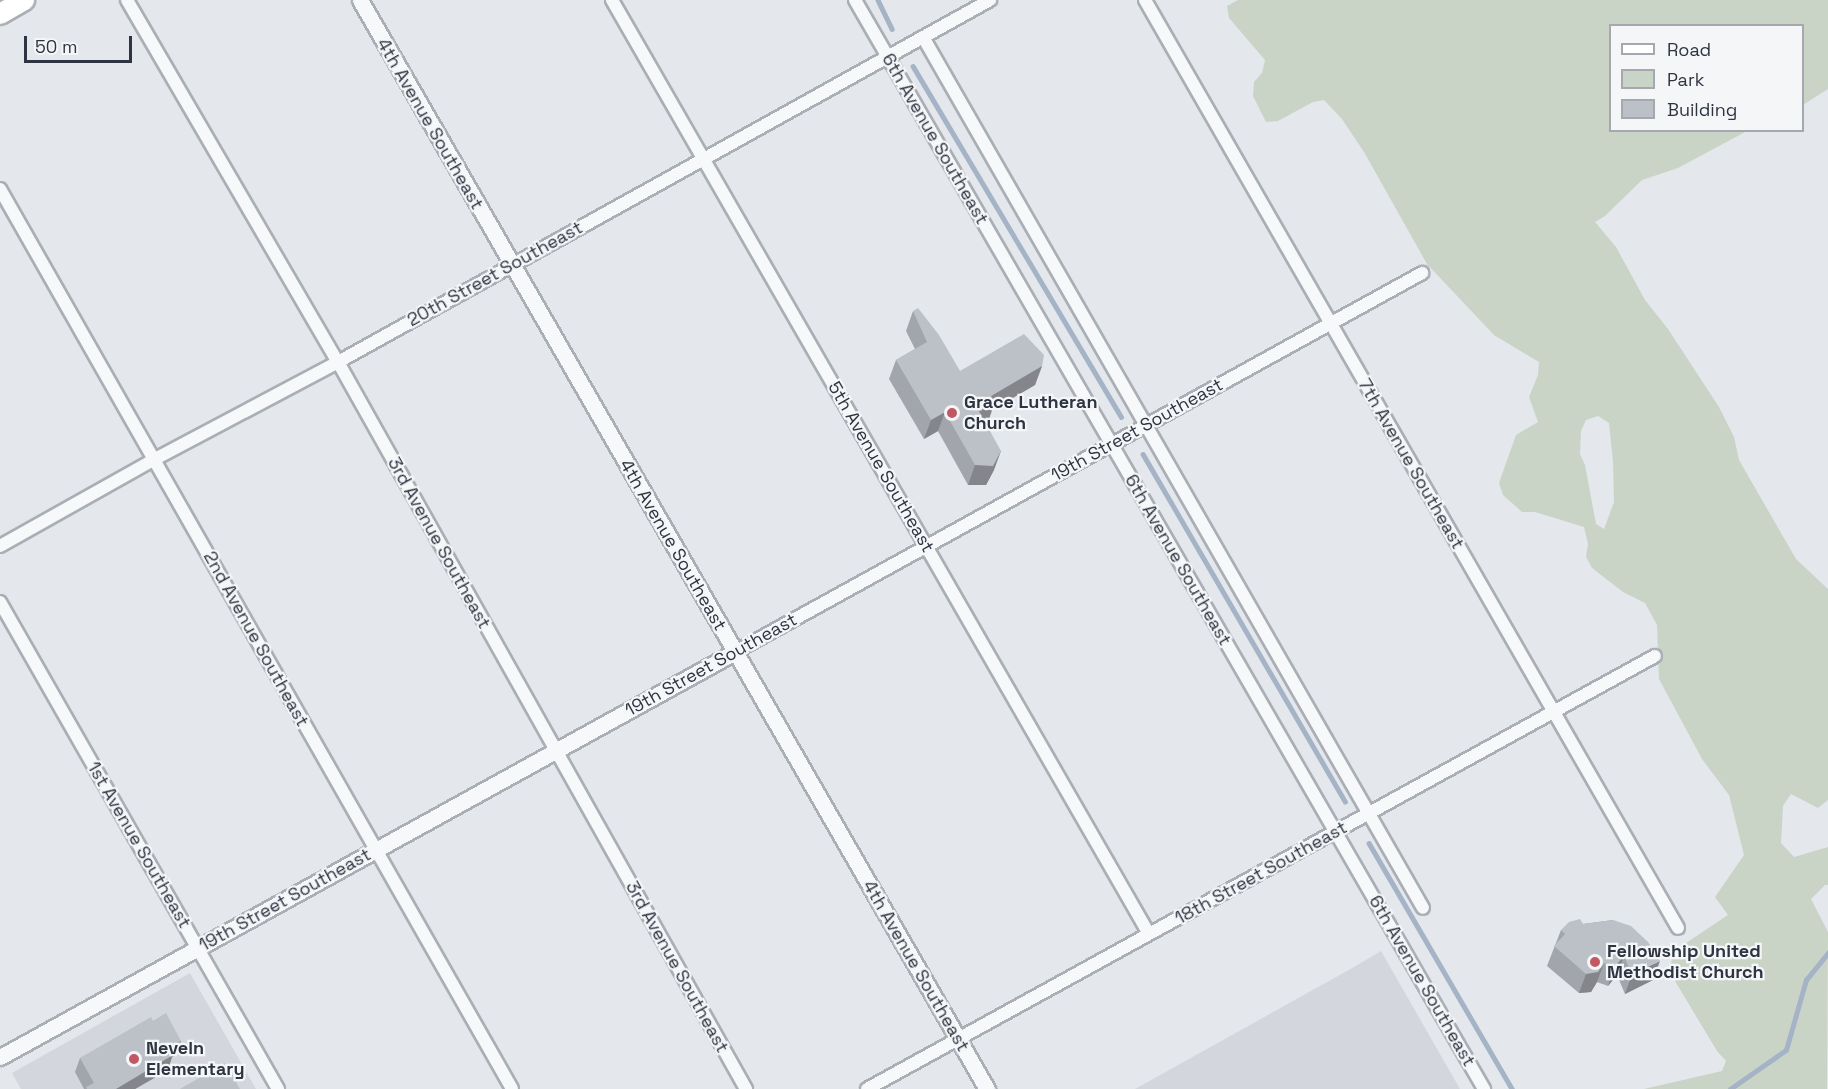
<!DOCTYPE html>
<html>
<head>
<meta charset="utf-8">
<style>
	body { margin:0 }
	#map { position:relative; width:1828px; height:1089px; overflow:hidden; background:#e4e7eb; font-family:"Space Grotesk",sans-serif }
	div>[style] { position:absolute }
	.built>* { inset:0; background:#d3d6dc }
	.green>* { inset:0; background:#c9d4c7 }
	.stream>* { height:4.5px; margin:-2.25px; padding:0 2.25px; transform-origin:2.25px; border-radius:2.25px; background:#a4b3c6 }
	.roads { filter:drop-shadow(2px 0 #aaaeb5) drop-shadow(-2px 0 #aaaeb5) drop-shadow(0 2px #aaaeb5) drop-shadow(0 -2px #aaaeb5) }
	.minor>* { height:12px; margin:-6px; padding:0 6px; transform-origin:6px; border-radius:6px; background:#f7f8f9 }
	.tertiary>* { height:15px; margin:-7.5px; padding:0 7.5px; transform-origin:7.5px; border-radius:7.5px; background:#f7f8f9 }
	.primary>* { height:20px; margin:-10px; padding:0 10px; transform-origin:10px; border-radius:10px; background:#fff }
	.wall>* { inset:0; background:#a2a5ab }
	.shaded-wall>* { inset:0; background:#84868b }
	.building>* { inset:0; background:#bcc0c7 }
	.dots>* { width:16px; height:16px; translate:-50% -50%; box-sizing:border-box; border:3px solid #f4f6f8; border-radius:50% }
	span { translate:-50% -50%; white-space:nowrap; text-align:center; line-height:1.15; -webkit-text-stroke:4.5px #f4f6f8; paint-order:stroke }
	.street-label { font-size:18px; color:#2e3441 }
	.poi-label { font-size:18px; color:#2e3441; font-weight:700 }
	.left { translate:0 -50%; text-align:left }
	.legend { position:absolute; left:1609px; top:24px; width:195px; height:108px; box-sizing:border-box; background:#f4f6f8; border:2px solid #a5a8af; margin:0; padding:8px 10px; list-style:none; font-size:18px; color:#2e3441 }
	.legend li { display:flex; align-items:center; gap:12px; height:30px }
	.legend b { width:30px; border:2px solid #a5a8af }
	.scale { position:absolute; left:24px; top:36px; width:108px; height:27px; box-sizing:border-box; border:3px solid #2e3441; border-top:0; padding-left:8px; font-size:18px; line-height:21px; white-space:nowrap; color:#2e3441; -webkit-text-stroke:4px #f4f6f8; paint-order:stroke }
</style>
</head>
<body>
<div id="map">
	<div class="built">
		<div style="clip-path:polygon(1381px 951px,1460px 1089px,1135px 1089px,1347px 971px)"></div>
		<div style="clip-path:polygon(190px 973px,256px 1089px,21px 1089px,12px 1073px)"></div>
	</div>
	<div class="green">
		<div style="clip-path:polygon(evenodd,1238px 0,1828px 0,1828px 89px,1803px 105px,1802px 26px,1610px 26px,1610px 130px,1747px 131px,1678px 168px,1642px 180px,1605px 216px,1595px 222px,1616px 247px,1645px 300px,1668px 329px,1719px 407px,1734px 437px,1739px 460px,1796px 559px,1828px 589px,1828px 800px,1818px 808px,1791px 794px,1783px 806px,1781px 843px,1794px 857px,1828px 847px,1828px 885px,1825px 885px,1811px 899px,1828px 932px,1827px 1089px,1644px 1089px,1722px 1071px,1726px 1061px,1717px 1051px,1675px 981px,1670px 967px,1673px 955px,1683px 945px,1728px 915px,1715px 897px,1744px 855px,1729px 795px,1702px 759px,1659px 679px,1657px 625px,1645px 603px,1623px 592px,1592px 568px,1586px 557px,1588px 544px,1584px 527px,1535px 512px,1522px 512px,1503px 495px,1499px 483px,1516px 435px,1538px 422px,1529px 397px,1538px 375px,1539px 362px,1494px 335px,1427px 264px,1364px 152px,1342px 119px,1324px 100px,1313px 102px,1278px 121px,1266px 122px,1253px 96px,1254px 82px,1262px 73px,1265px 60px,1229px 18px,1227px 6px,1238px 0,1598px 416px,1609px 423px,1613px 462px,1614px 502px,1604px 529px,1596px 524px,1585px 465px,1580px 454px,1581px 431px,1586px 420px,1598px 416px)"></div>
	</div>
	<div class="stream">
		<div style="left:878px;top:0;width:32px;rotate:64deg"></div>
		<div style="left:913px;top:66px;width:408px;rotate:59.3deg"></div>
		<div style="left:1143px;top:454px;width:402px;rotate:59.8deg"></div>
		<div style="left:1369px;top:843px;width:285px;rotate:59.8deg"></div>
		<div style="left:1730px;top:1089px;width:68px;rotate:-34.9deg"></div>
		<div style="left:1786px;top:1050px;width:73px;rotate:-74.1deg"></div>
		<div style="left:1806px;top:980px;width:35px;rotate:-51deg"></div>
	</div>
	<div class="roads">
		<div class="minor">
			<div style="left:127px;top:0;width:419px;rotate:59.8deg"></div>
			<div style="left:338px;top:362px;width:834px;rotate:60.7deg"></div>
			<div style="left:612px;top:0;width:1077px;rotate:60.1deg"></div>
			<div style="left:855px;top:0;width:1258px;rotate:59.99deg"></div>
			<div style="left:1145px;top:0;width:1070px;rotate:60.13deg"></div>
			<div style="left:923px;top:37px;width:1004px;rotate:60.14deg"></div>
			<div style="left:0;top:189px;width:1035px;rotate:60.36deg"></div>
			<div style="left:0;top:546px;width:178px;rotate:-29.3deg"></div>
			<div style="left:155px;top:459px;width:207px;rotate:-27.9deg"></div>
			<div style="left:338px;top:362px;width:746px;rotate:-29.04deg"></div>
			<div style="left:0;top:602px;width:561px;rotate:60.28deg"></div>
			<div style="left:735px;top:652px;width:785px;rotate:-28.88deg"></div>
			<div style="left:867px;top:1089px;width:899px;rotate:-28.79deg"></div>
		</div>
		<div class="tertiary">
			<div style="left:360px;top:0;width:1257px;rotate:60.07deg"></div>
			<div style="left:0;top:1057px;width:839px;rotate:-28.86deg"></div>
		</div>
		<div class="primary">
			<div style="left:0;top:14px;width:28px;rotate:-30deg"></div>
		</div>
	</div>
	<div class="wall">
		<div style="clip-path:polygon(913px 311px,960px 371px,1042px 366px,1035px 385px,992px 410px,988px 422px,985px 423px,994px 470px,986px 485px,968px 485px,938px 431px,924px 439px,889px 379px,896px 360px,915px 349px,906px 331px)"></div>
		<div style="clip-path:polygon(1613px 920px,1653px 980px,1625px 994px,1617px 975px,1608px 986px,1597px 982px,1591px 992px,1579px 993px,1547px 966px,1561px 930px,1583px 924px)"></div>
		<div style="clip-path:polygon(153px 1021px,181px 1041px,176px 1055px,172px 1057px,168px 1070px,135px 1089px,84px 1089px,75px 1072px,80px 1058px)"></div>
	</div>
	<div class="shaded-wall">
		<div style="clip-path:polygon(1042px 366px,1035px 385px,992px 410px,988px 422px,972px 431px,979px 411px,991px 396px)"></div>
		<div style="clip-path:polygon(945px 412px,938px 431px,924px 439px,931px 420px)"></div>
		<div style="clip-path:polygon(1001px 451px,994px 470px,986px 485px,968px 485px,975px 465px)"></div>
		<div style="clip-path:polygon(1624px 956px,1617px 975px,1608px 986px,1615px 966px)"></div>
		<div style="clip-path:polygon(1660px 961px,1653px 980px,1625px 994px,1632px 974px)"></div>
		<div style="clip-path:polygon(1604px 963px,1597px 982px,1591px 992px,1579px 993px,1586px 974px)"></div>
		<div style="clip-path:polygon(181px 1041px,176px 1055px,172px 1057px,168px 1070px,135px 1089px,115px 1089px,168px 1048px)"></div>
	</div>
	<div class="building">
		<div style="clip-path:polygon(918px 308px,939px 335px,960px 371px,1024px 334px,1044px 355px,1042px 366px,991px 396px,995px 402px,979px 411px,1001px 451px,993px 466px,975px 465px,945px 412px,931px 420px,896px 360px,927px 342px,913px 311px)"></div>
		<div style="clip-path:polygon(1580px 919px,1583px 924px,1613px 920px,1631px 926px,1648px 942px,1660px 961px,1632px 974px,1624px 956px,1615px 966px,1604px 963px,1598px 972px,1586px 974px,1554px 946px,1565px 934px,1561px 930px,1569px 922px)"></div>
		<div style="clip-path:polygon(166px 1013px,181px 1041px,168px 1048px,173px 1055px,116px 1089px,87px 1089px,86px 1087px,94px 1083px,80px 1058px,151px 1017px,153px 1021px)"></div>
		<div style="clip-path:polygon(225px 1063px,240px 1089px,180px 1089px)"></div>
	</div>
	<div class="dots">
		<div style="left:952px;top:413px;background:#c15864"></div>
		<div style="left:1595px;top:962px;background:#c15864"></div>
		<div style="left:134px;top:1059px;background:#c15864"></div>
	</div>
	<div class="street-label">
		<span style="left:430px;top:124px;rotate:60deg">4th Avenue Southeast</span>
		<span style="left:935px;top:139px;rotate:60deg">6th Avenue Southeast</span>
		<span style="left:495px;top:274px;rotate:-29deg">20th Street Southeast</span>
		<span style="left:1137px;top:430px;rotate:-29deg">19th Street Southeast</span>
		<span style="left:1411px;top:464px;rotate:60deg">7th Avenue Southeast</span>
		<span style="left:881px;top:467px;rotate:60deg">5th Avenue Southeast</span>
		<span style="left:439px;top:543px;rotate:61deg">3rd Avenue Southeast</span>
		<span style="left:673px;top:545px;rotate:60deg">4th Avenue Southeast</span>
		<span style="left:1178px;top:560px;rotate:60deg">6th Avenue Southeast</span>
		<span style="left:256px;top:639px;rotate:61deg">2nd Avenue Southeast</span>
		<span style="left:711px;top:665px;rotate:-29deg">19th Street Southeast</span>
		<span style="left:139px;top:845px;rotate:60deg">1st Avenue Southeast</span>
		<span style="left:1261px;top:873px;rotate:-29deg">18th Street Southeast</span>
		<span style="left:285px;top:900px;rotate:-29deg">19th Street Southeast</span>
		<span style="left:916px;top:966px;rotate:60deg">4th Avenue Southeast</span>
		<span style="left:677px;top:967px;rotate:61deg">3rd Avenue Southeast</span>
		<span style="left:1422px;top:981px;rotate:60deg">6th Avenue Southeast</span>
	</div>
	<div class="poi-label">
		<span class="left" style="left:964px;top:413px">Grace Lutheran<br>Church</span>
		<span class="left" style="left:1607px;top:962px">Fellowship United<br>Methodist Church</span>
		<span class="left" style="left:146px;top:1059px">Neveln<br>Elementary</span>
	</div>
	<ul class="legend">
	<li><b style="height:8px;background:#fff"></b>Road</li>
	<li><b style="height:16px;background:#c9d4c7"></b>Park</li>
	<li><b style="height:16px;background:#bcc0c7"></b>Building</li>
	</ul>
	<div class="scale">50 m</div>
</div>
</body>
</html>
